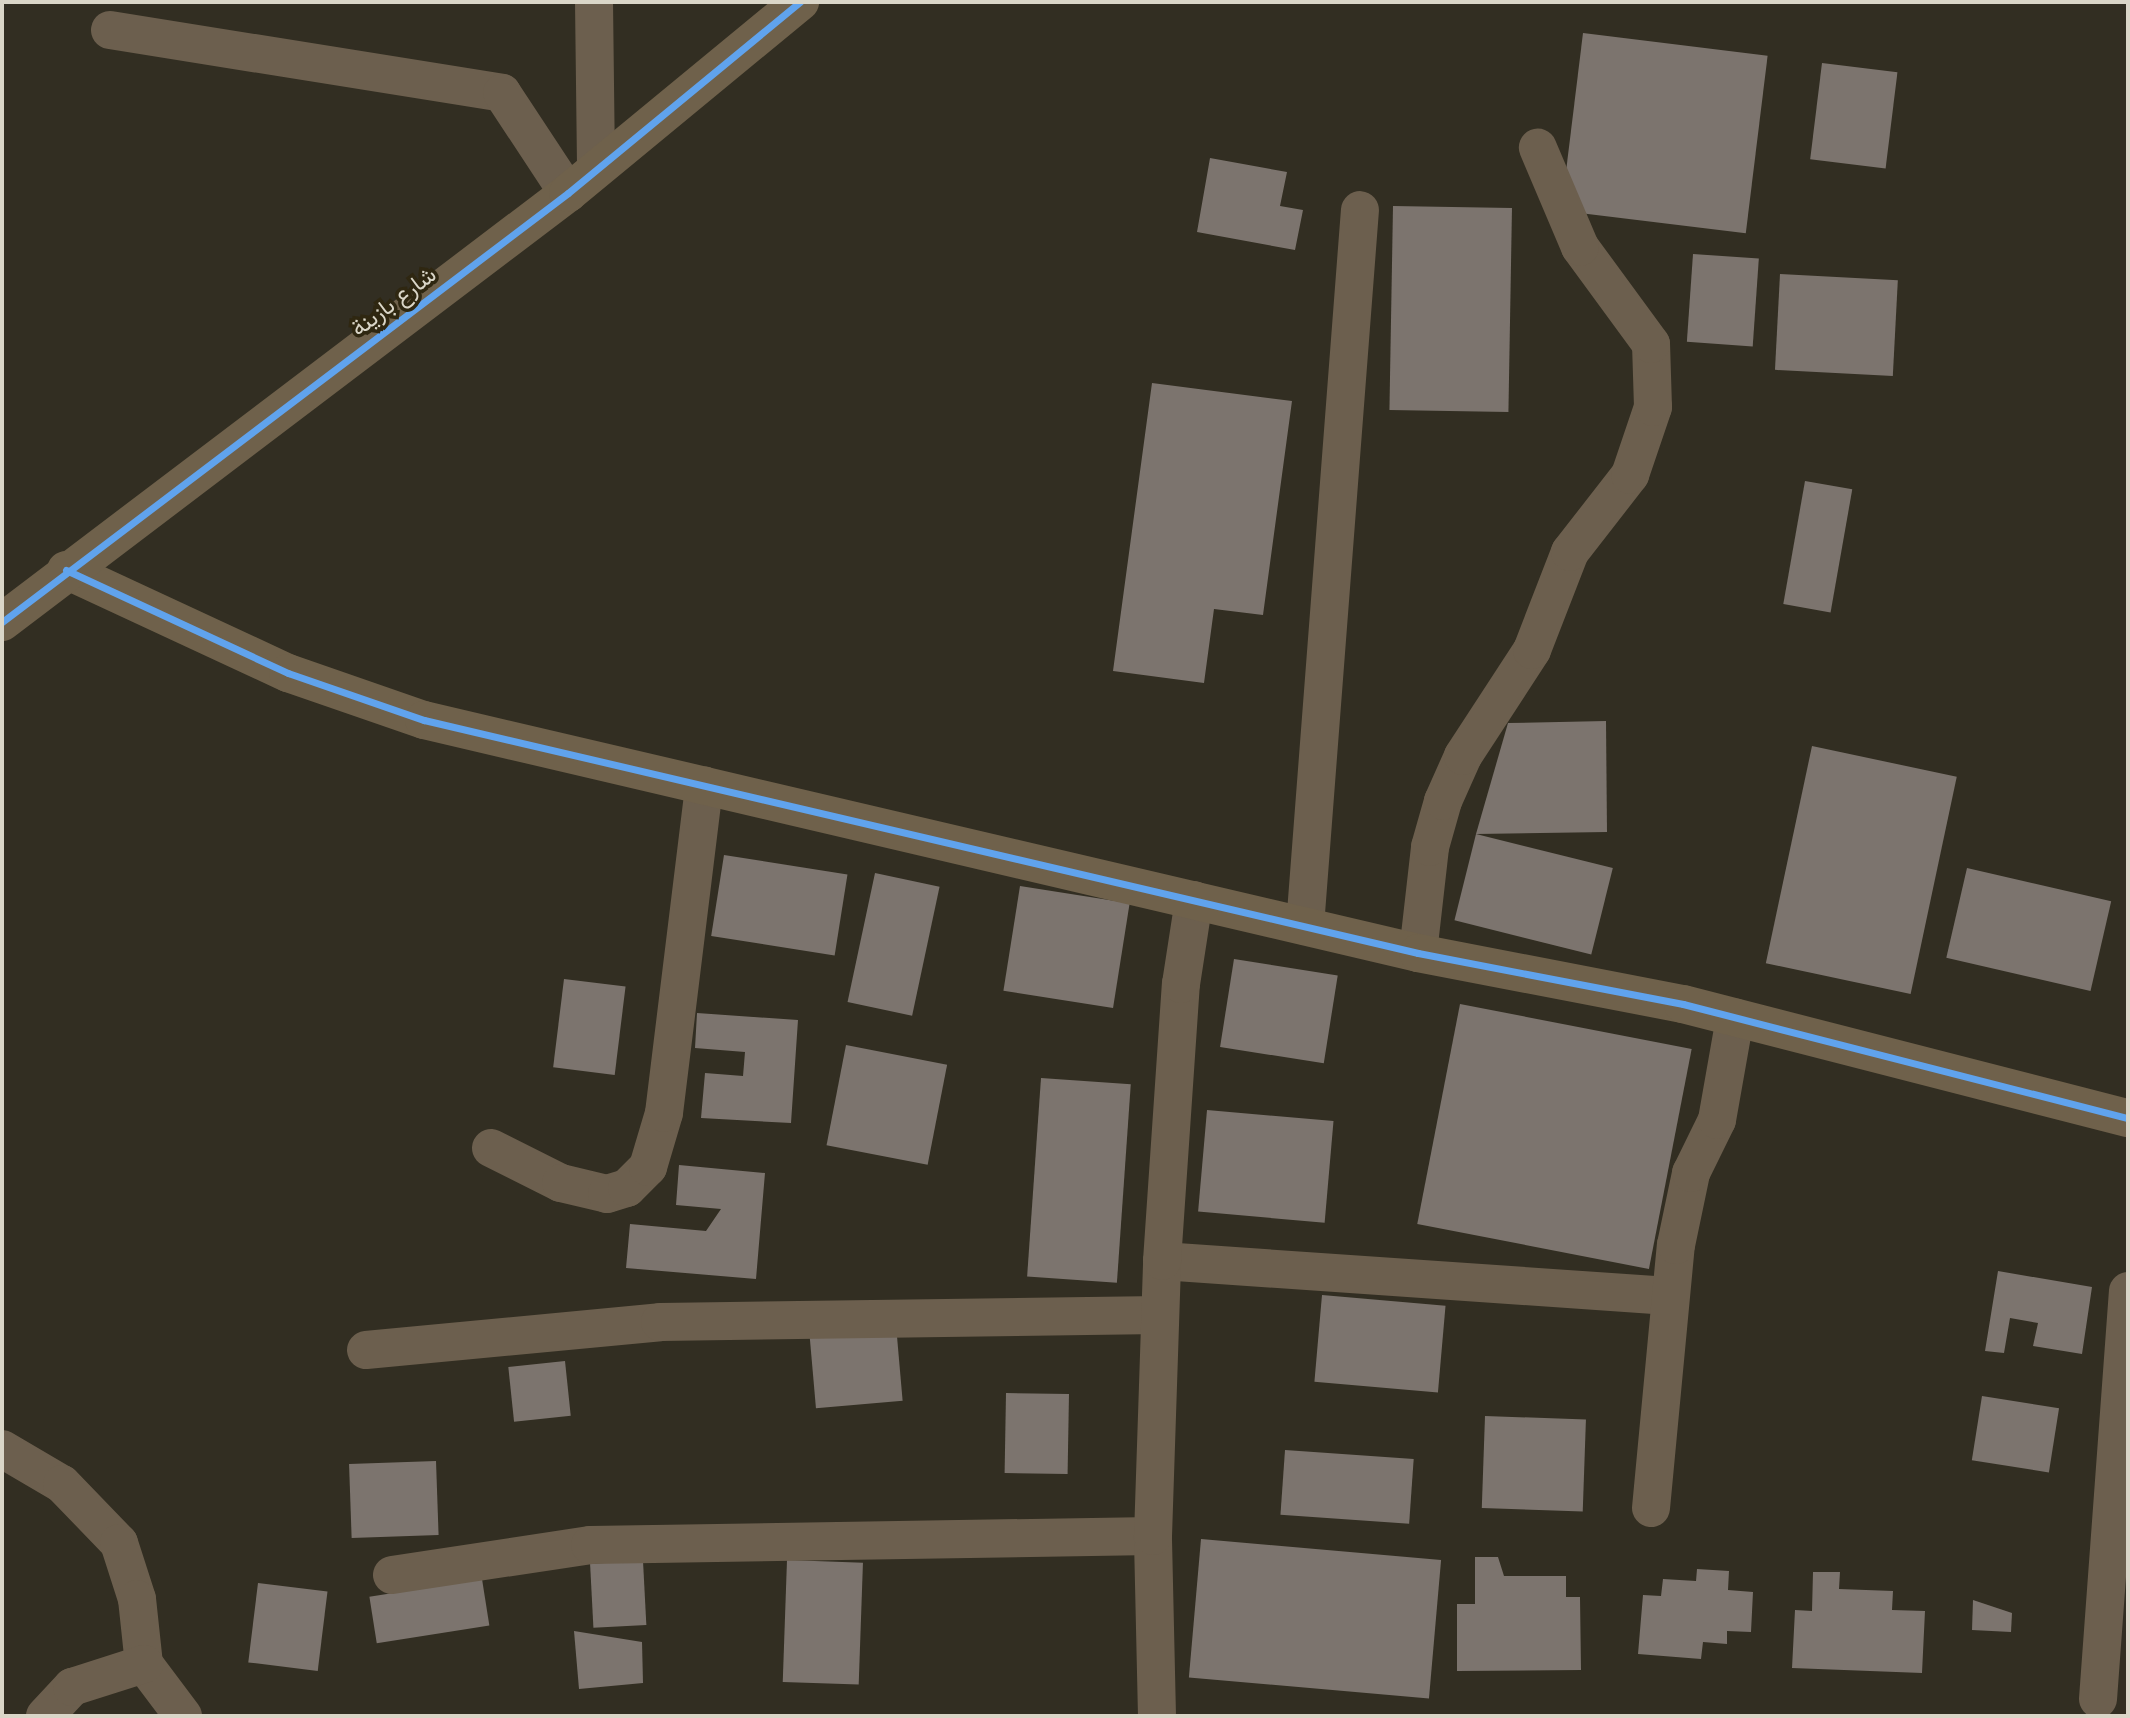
<!DOCTYPE html>
<html>
<head>
<meta charset="utf-8">
<style>
	body { margin:0 }
	#map { position:relative; width:2130px; height:1718px; overflow:hidden; background:#322e22; font-family:Roboto,Vazirmatn,sans-serif }
	div>[style] { position:absolute }
	.building>* { inset:0; background:#7c746e; transform-origin:0 0 }
	.street>* { height:38px; margin:-19px; padding:0 19px; transform-origin:19px; border-radius:19px; background:#6c5f4e }
	.secondary>* { height:38px; margin:-19px; padding:0 19px; transform-origin:19px; border-radius:19px; background:#6f614b }
	.cycleway>* { height:7px; margin:-3.5px; padding:0 3.5px; transform-origin:3.5px; border-radius:3.5px; background:#60a3ed }
	span { translate:-50% -50%; white-space:nowrap; text-align:center; line-height:1.15; -webkit-text-stroke:7px #2f2711; paint-order:stroke }
	.street-label { font-size:23px; color:#dad6c8 }
	.frame { position:absolute; inset:0; border:4px solid #dad6c8; pointer-events:none }
</style>
</head>
<body>
<div id="map">
	<div class="building">
		<div style="left:1583px;top:33px;width:186px;height:179px;rotate:7deg"></div>
		<div style="left:1822px;top:63px;width:76px;height:97px;rotate:7deg"></div>
		<div style="clip-path:polygon(1210px 158px,1287px 172px,1280px 206px,1303px 210px,1295px 250px,1197px 232px)"></div>
		<div style="left:1393px;top:206px;width:119px;height:204px;rotate:1deg"></div>
		<div style="left:1693px;top:254px;width:66px;height:88px;rotate:4deg"></div>
		<div style="left:1780px;top:274px;width:118px;height:96px;rotate:3deg"></div>
		<div style="clip-path:polygon(1152px 383px,1292px 401px,1263px 615px,1214px 609px,1204px 683px,1113px 671px)"></div>
		<div style="left:1805px;top:481px;width:48px;height:125px;rotate:10deg"></div>
		<div style="clip-path:polygon(1606px 721px,1607px 832px,1476px 834px,1508px 723px)"></div>
		<div style="left:1812px;top:746px;width:148px;height:222px;rotate:12deg"></div>
		<div style="left:1476px;top:834px;width:141px;height:89px;rotate:14deg"></div>
		<div style="left:724px;top:855px;width:125px;height:82px;rotate:9deg"></div>
		<div style="left:1967px;top:868px;width:148px;height:92px;rotate:13deg"></div>
		<div style="left:875px;top:873px;width:66px;height:132px;rotate:12deg"></div>
		<div style="left:1020px;top:886px;width:111px;height:106px;rotate:9deg"></div>
		<div style="left:1234px;top:959px;width:105px;height:89px;rotate:9deg"></div>
		<div style="left:564px;top:979px;width:62px;height:89px;rotate:7deg"></div>
		<div style="left:1460px;top:1004px;width:236px;height:224px;rotate:11deg"></div>
		<div style="clip-path:polygon(697px 1013px,798px 1020px,791px 1123px,701px 1118px,705px 1073px,743px 1076px,745px 1052px,695px 1048px)"></div>
		<div style="left:846px;top:1045px;width:103px;height:102px;rotate:11deg"></div>
		<div style="left:1041px;top:1078px;width:90px;height:199px;rotate:4deg"></div>
		<div style="left:1207px;top:1110px;width:127px;height:102px;rotate:5deg"></div>
		<div style="clip-path:polygon(679px 1165px,765px 1173px,756px 1279px,626px 1268px,630px 1224px,706px 1231px,721px 1209px,676px 1205px)"></div>
		<div style="clip-path:polygon(1998px 1271px,2092px 1287px,2082px 1354px,2033px 1346px,2038px 1323px,2010px 1318px,2004px 1353px,1985px 1351px)"></div>
		<div style="left:1322px;top:1295px;width:124px;height:87px;rotate:5deg"></div>
		<div style="left:896px;top:1325px;width:76px;height:87px;rotate:85deg"></div>
		<div style="left:565px;top:1361px;width:55px;height:57px;rotate:84deg"></div>
		<div style="left:1006px;top:1393px;width:63px;height:80px;rotate:1deg"></div>
		<div style="left:1982px;top:1396px;width:78px;height:65px;rotate:9deg"></div>
		<div style="left:1485px;top:1416px;width:101px;height:92px;rotate:2deg"></div>
		<div style="left:1285px;top:1450px;width:129px;height:65px;rotate:4deg"></div>
		<div style="left:436px;top:1461px;width:74px;height:87px;rotate:88deg"></div>
		<div style="left:1201px;top:1539px;width:241px;height:139px;rotate:5deg"></div>
		<div style="clip-path:polygon(1475px 1557px,1498px 1557px,1504px 1576px,1566px 1576px,1566px 1597px,1580px 1597px,1581px 1670px,1457px 1671px,1457px 1604px,1475px 1604px)"></div>
		<div style="left:787px;top:1560px;width:76px;height:122px;rotate:2deg"></div>
		<div style="left:643px;top:1561px;width:64px;height:53px;rotate:87deg"></div>
		<div style="clip-path:polygon(1697px 1569px,1729px 1571px,1728px 1590px,1753px 1592px,1751px 1632px,1727px 1631px,1727px 1644px,1703px 1642px,1701px 1659px,1638px 1654px,1643px 1595px,1661px 1596px,1663px 1579px,1696px 1581px)"></div>
		<div style="clip-path:polygon(1813px 1572px,1840px 1572px,1839px 1589px,1893px 1591px,1892px 1610px,1925px 1611px,1922px 1673px,1792px 1668px,1795px 1610px,1812px 1611px)"></div>
		<div style="left:482px;top:1579px;width:47px;height:114px;rotate:81deg"></div>
		<div style="left:258px;top:1583px;width:70px;height:80px;rotate:7deg"></div>
		<div style="clip-path:polygon(1973px 1600px,2012px 1613px,2011px 1632px,1972px 1630px)"></div>
		<div style="clip-path:polygon(574px 1631px,642px 1642px,643px 1683px,579px 1689px)"></div>
	</div>
	<div class="street">
		<div style="left:594px;top:2px;width:165px;rotate:89.3deg"></div>
		<div style="left:110px;top:30px;width:397px;rotate:9.1deg"></div>
		<div style="left:502px;top:93px;width:120px;rotate:56.6deg"></div>
		<div style="left:1305px;top:926px;width:718px;rotate:-85.61deg"></div>
		<div style="left:1418px;top:953px;width:107px;rotate:-83.5deg"></div>
		<div style="left:1430px;top:847px;width:48px;rotate:-74.2deg"></div>
		<div style="left:1443px;top:801px;width:49px;rotate:-66deg"></div>
		<div style="left:1463px;top:756px;width:126px;rotate:-56.9deg"></div>
		<div style="left:1532px;top:650px;width:105px;rotate:-68.8deg"></div>
		<div style="left:1570px;top:552px;width:98px;rotate:-52.1deg"></div>
		<div style="left:1630px;top:475px;width:72px;rotate:-71.3deg"></div>
		<div style="left:1653px;top:407px;width:63px;rotate:-91.8deg"></div>
		<div style="left:1651px;top:344px;width:120px;rotate:-126.2deg"></div>
		<div style="left:1580px;top:247px;width:108px;rotate:-113deg"></div>
		<div style="left:491px;top:1148px;width:78px;rotate:26.6deg"></div>
		<div style="left:561px;top:1183px;width:47px;rotate:13.4deg"></div>
		<div style="left:607px;top:1194px;width:21px;rotate:-17deg"></div>
		<div style="left:627px;top:1188px;width:30px;rotate:-45deg"></div>
		<div style="left:648px;top:1167px;width:56px;rotate:-73.5deg"></div>
		<div style="left:664px;top:1113px;width:330px;rotate:-83deg"></div>
		<div style="left:1162px;top:1261px;width:508px;rotate:3.95deg"></div>
		<div style="left:366px;top:1350px;width:295px;rotate:-5.4deg"></div>
		<div style="left:660px;top:1322px;width:500px;rotate:-0.8deg"></div>
		<div style="left:2px;top:1449px;width:69px;rotate:30.3deg"></div>
		<div style="left:62px;top:1484px;width:82px;rotate:46deg"></div>
		<div style="left:119px;top:1543px;width:59px;rotate:72.2deg"></div>
		<div style="left:137px;top:1599px;width:65px;rotate:83.9deg"></div>
		<div style="left:144px;top:1664px;width:65px;rotate:53.1deg"></div>
		<div style="left:1651px;top:1508px;width:264px;rotate:-84.6deg"></div>
		<div style="left:1676px;top:1245px;width:74px;rotate:-78.2deg"></div>
		<div style="left:1691px;top:1173px;width:59px;rotate:-63.9deg"></div>
		<div style="left:1717px;top:1120px;width:104px;rotate:-80deg"></div>
		<div style="left:392px;top:1575px;width:200px;rotate:-8.6deg"></div>
		<div style="left:590px;top:1545px;width:563px;rotate:-0.92deg"></div>
		<div style="left:2098px;top:1699px;width:409px;rotate:-85.8deg"></div>
		<div style="left:45px;top:1716px;width:40px;rotate:-47deg"></div>
		<div style="left:72px;top:1687px;width:76px;rotate:-17.7deg"></div>
		<div style="left:1157px;top:1716px;width:180px;rotate:-91.3deg"></div>
		<div style="left:1153px;top:1536px;width:275px;rotate:-88.1deg"></div>
		<div style="left:1162px;top:1261px;width:278px;rotate:-86.1deg"></div>
		<div style="left:1181px;top:984px;width:85px;rotate:-81.2deg"></div>
	</div>
	<div class="secondary">
		<div style="left:66px;top:570px;width:245px;rotate:24.9deg"></div>
		<div style="left:288px;top:673px;width:144px;rotate:19.1deg"></div>
		<div style="left:424px;top:720px;width:1021px;rotate:13.19deg"></div>
		<div style="left:1418px;top:953px;width:270px;rotate:10.9deg"></div>
		<div style="left:1683px;top:1004px;width:459px;rotate:14.4deg"></div>
		<div style="left:2px;top:622px;width:710px;rotate:-37.16deg"></div>
		<div style="left:568px;top:193px;width:301px;rotate:-39.5deg"></div>
	</div>
	<div class="cycleway">
		<div style="left:66px;top:570px;width:245px;rotate:24.9deg"></div>
		<div style="left:288px;top:673px;width:144px;rotate:19.1deg"></div>
		<div style="left:424px;top:720px;width:1021px;rotate:13.19deg"></div>
		<div style="left:1418px;top:953px;width:270px;rotate:10.9deg"></div>
		<div style="left:1683px;top:1004px;width:459px;rotate:14.4deg"></div>
		<div style="left:2px;top:622px;width:710px;rotate:-37.16deg"></div>
		<div style="left:568px;top:193px;width:301px;rotate:-39.5deg"></div>
	</div>
	<div class="street-label">
		<span style="left:394px;top:302px;rotate:-37deg">شارع بازينة</span>
	</div>
	<div class="frame"></div>
</div>
</body>
</html>
